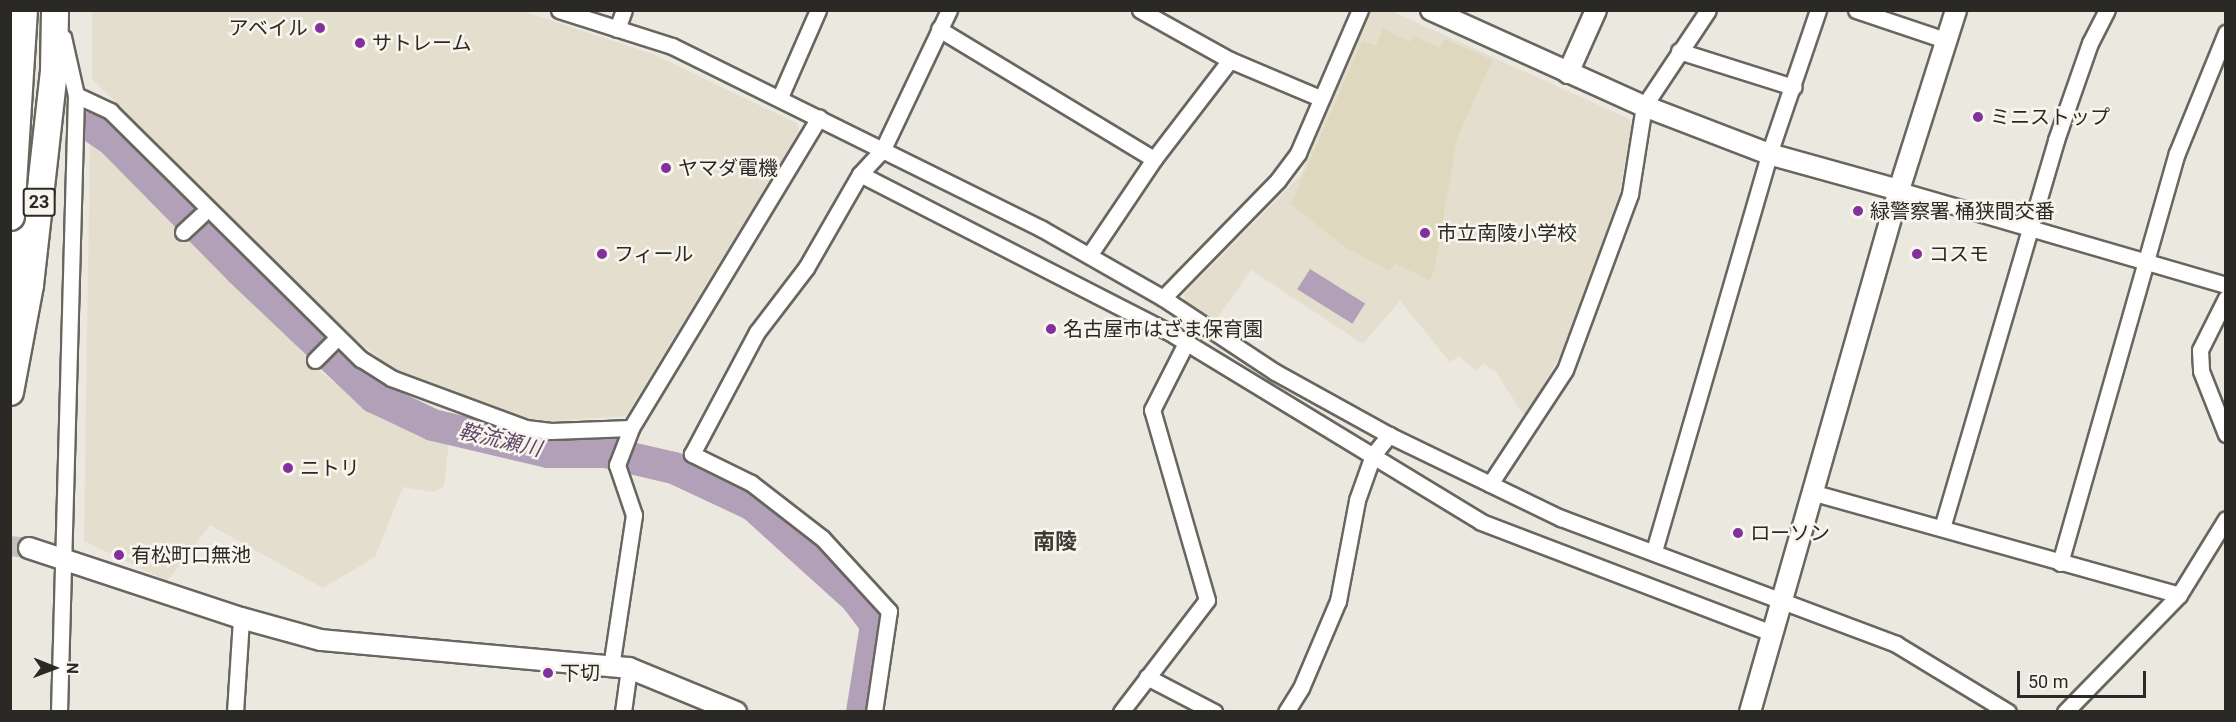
<!DOCTYPE html>
<html>
<head>
<meta charset="utf-8">
<style>
	body { margin:0 }
	#map { position:relative; width:2236px; height:722px; overflow:hidden; background:#ebe8df; font-family:Roboto,"Noto Sans JP",sans-serif }
	div>[style] { position:absolute }
	.built>* { inset:0; background:#e3dece }
	.green>* { inset:0; background:#dfd7be }
	.water>* { inset:0; background:#b29fb8; transform-origin:0 0 }
	.river>* { height:32px; margin:-16px; padding:0 16px; transform-origin:16px; border-radius:16px; background:#b29fb8 }
	.tertiary-tunnel>* { height:20px; margin-top:-10px; transform-origin:0; background:repeating-linear-gradient(90deg,#c4c2ba 0 20px,transparent 0 30px) }
	.roads { filter:drop-shadow(2px 0 #68665e) drop-shadow(-2px 0 #68665e) drop-shadow(0 2px #68665e) drop-shadow(0 -2px #68665e) }
	.minor>* { height:15px; margin:-7.5px; padding:0 7.5px; transform-origin:7.5px; border-radius:7.5px; background:#fff }
	.tertiary>* { height:20px; margin:-10px; padding:0 10px; transform-origin:10px; border-radius:10px; background:#fff }
	.trunk>* { height:26px; margin:-13px; padding:0 13px; transform-origin:13px; border-radius:13px; background:#fff }
	.bridges { filter:drop-shadow(2px 0 #68665e) drop-shadow(-2px 0 #68665e) drop-shadow(0 2px #68665e) drop-shadow(0 -2px #68665e) }
	.motorway-bridge>* { height:28px; margin:-14px; padding:0 14px; transform-origin:14px; border-radius:14px; background:#fff }
	.dots>* { width:16px; height:16px; translate:-50% -50%; box-sizing:border-box; border:3px solid #f8f5ed; border-radius:50% }
	span { translate:-50% -50%; white-space:nowrap; text-align:center; line-height:1.15; -webkit-text-stroke:5px #f8f5ed; paint-order:stroke }
	.shield-label span { padding:2px 4px; background:#f8f5ed; border:2px solid; border-radius:4px; -webkit-text-stroke-width:0 }
	.shield-label { font-size:18px; color:#2a2926; font-weight:700 }
	.poi-label { font-size:20px; color:#2a2926 }
	.right { translate:-100% -50%; text-align:right }
	.left { translate:0 -50%; text-align:left }
	.water-label { font-size:21px; color:#61446a; font-style:italic }
	.quarter-label { font-size:22px; color:#3c3a33; font-weight:700 }
	.frame { position:absolute; inset:0; border:12px solid #2a2926; pointer-events:none }
	.north { position:absolute; left:24px; top:638px; width:60px; height:60px; -webkit-text-stroke:4px #f8f5ed; paint-order:stroke; rotate:91deg; font-size:16px; font-weight:700; line-height:24px; text-align:center; color:#2a2926 }
	.north::after { content:''; display:block; margin:auto; width:21px; height:27px; background:#2a2926; clip-path:polygon(50% 0,100% 100%,50% 72%,0 100%) }
	.scale { position:absolute; left:2017px; top:671px; width:129px; height:27px; box-sizing:border-box; border:3px solid #2a2926; border-top:0; padding-left:8px; font-size:18px; line-height:21px; white-space:nowrap; color:#2a2926; -webkit-text-stroke:4px #f8f5ed; paint-order:stroke }
</style>
</head>
<body>
<div id="map">
	<div class="built">
		<div style="clip-path:polygon(92px 11px,522px 11px,653px 54px,798px 124px,798px 133px,626px 416px,549px 421px,525px 418px,404px 377px,351px 336px,92px 79px)"></div>
		<div style="clip-path:polygon(1370px 11px,1391px 11px,1627px 118px,1632px 124px,1619px 196px,1562px 352px,1525px 417px,1495px 371px,1483px 363px,1476px 371px,1459px 356px,1450px 362px,1400px 301px,1363px 344px,1251px 270px,1216px 320px,1185px 301px,1184px 294px,1301px 175px)"></div>
		<div style="clip-path:polygon(90px 142px,226px 269px,323px 374px,370px 410px,411px 430px,449px 441px,444px 486px,433px 492px,403px 487px,375px 557px,323px 588px,210px 525px,167px 581px,84px 541px)"></div>
	</div>
	<div class="green">
		<div style="clip-path:polygon(1383px 29px,1410px 42px,1413px 36px,1440px 48px,1444px 39px,1492px 60px,1457px 139px,1434px 272px,1429px 280px,1394px 263px,1390px 271px,1345px 247px,1291px 204px,1362px 41px,1376px 45px)"></div>
	</div>
	<div class="water">
		<div style="left:1310px;top:269px;width:65px;height:24px;rotate:32deg"></div>
	</div>
	<div class="river">
		<div style="left:93px;top:127px;width:23px;rotate:34deg"></div>
		<div style="left:112px;top:140px;width:182px;rotate:45.4deg"></div>
		<div style="left:240px;top:270px;width:185px;rotate:43.5deg"></div>
		<div style="left:374px;top:397px;width:65px;rotate:25.4deg"></div>
		<div style="left:433px;top:425px;width:118px;rotate:13.2deg"></div>
		<div style="left:548px;top:452px;width:57px"></div>
		<div style="left:605px;top:452px;width:71px;rotate:13.1deg"></div>
		<div style="left:674px;top:468px;width:87px;rotate:25.1deg"></div>
		<div style="left:753px;top:505px;width:139px;rotate:42.1deg"></div>
		<div style="left:856px;top:598px;width:34px;rotate:53deg"></div>
		<div style="left:876px;top:625px;width:88px;rotate:99.1deg"></div>
	</div>
	<div class="tertiary-tunnel">
		<div style="left:10px;top:546px;width:19px;rotate:6deg"></div>
	</div>
	<div class="roads">
		<div class="minor">
			<div style="left:559px;top:10px;width:119px;rotate:17.7deg"></div>
			<div style="left:672px;top:46px;width:413px;rotate:26.3deg"></div>
			<div style="left:1042px;top:229px;width:139px;rotate:29.7deg"></div>
			<div style="left:1163px;top:298px;width:134px;rotate:33.5deg"></div>
			<div style="left:1275px;top:372px;width:130px;rotate:28.9deg"></div>
			<div style="left:1389px;top:435px;width:191px;rotate:25.8deg"></div>
			<div style="left:1561px;top:518px;width:358px;rotate:20.6deg"></div>
			<div style="left:1896px;top:644px;width:131px;rotate:31.3deg"></div>
			<div style="left:1140px;top:10px;width:103px;rotate:29.1deg"></div>
			<div style="left:1230px;top:60px;width:98px;rotate:22.9deg"></div>
			<div style="left:1856px;top:10px;width:94px;rotate:18.6deg"></div>
			<div style="left:617px;top:29px;width:20px;rotate:-70deg"></div>
			<div style="left:939px;top:29px;width:251px;rotate:31.2deg"></div>
			<div style="left:1679px;top:51px;width:120px;rotate:17.5deg"></div>
			<div style="left:76px;top:95px;width:38px;rotate:25deg"></div>
			<div style="left:110px;top:111px;width:353px;rotate:44.7deg"></div>
			<div style="left:361px;top:359px;width:36px;rotate:32deg"></div>
			<div style="left:391px;top:378px;width:144px;rotate:20.3deg"></div>
			<div style="left:526px;top:428px;width:25px;rotate:7deg"></div>
			<div style="left:551px;top:431px;width:80px;rotate:-2.1deg"></div>
			<div style="left:780px;top:97px;width:95px;rotate:-66.4deg"></div>
			<div style="left:860px;top:174px;width:353px;rotate:27.1deg"></div>
			<div style="left:1174px;top:335px;width:359px;rotate:31.3deg"></div>
			<div style="left:1481px;top:522px;width:311px;rotate:20.9deg"></div>
			<div style="left:1899px;top:190px;width:341px;rotate:16.2deg"></div>
			<div style="left:183px;top:232px;width:25px;rotate:-43deg"></div>
			<div style="left:1090px;top:254px;width:115px;rotate:-56deg"></div>
			<div style="left:1154px;top:159px;width:125px;rotate:-52.5deg"></div>
			<div style="left:1163px;top:298px;width:165px;rotate:-45.7deg"></div>
			<div style="left:1278px;top:180px;width:34px;rotate:-53deg"></div>
			<div style="left:1298px;top:153px;width:156px;rotate:-66.6deg"></div>
			<div style="left:2226px;top:298px;width:58px;rotate:116.6deg"></div>
			<div style="left:2200px;top:350px;width:21px;rotate:87deg"></div>
			<div style="left:2201px;top:371px;width:68px;rotate:68.4deg"></div>
			<div style="left:315px;top:360px;width:24px;rotate:-45deg"></div>
			<div style="left:1490px;top:484px;width:136px;rotate:-56.7deg"></div>
			<div style="left:1565px;top:370px;width:188px;rotate:-69.7deg"></div>
			<div style="left:1630px;top:194px;width:89px;rotate:-81deg"></div>
			<div style="left:1644px;top:106px;width:115px;rotate:-56.3deg"></div>
			<div style="left:1811px;top:492px;width:382px;rotate:15.6deg"></div>
			<div style="left:1942px;top:528px;width:404px;rotate:-73.6deg"></div>
			<div style="left:2056px;top:140px;width:103px;rotate:-70.7deg"></div>
			<div style="left:2090px;top:43px;width:37px;rotate:-63deg"></div>
			<div style="left:1654px;top:551px;width:413px;rotate:-73.8deg"></div>
			<div style="left:1769px;top:154px;width:152px;rotate:-71.2deg"></div>
			<div style="left:2060px;top:563px;width:426px;rotate:-74.1deg"></div>
			<div style="left:2177px;top:153px;width:130px;rotate:-67.8deg"></div>
			<div style="left:611px;top:667px;width:154px;rotate:-81.4deg"></div>
			<div style="left:634px;top:515px;width:53px;rotate:-108.8deg"></div>
			<div style="left:617px;top:465px;width:40px;rotate:-69deg"></div>
			<div style="left:631px;top:428px;width:363px;rotate:-58.8deg"></div>
			<div style="left:1147px;top:677px;width:76px;rotate:27.6deg"></div>
			<div style="left:59px;top:712px;width:617px;rotate:-88.42deg"></div>
			<div style="left:76px;top:95px;width:59px;rotate:-102.6deg"></div>
			<div style="left:235px;top:712px;width:94px;rotate:-86.3deg"></div>
			<div style="left:623px;top:712px;width:44px;rotate:-82.2deg"></div>
			<div style="left:874px;top:712px;width:102px;rotate:-81.6deg"></div>
			<div style="left:889px;top:611px;width:99px;rotate:-132.5deg"></div>
			<div style="left:822px;top:538px;width:90px;rotate:-142.2deg"></div>
			<div style="left:751px;top:483px;width:66px;rotate:-153.8deg"></div>
			<div style="left:692px;top:454px;width:138px;rotate:-62deg"></div>
			<div style="left:757px;top:332px;width:81px;rotate:-52.6deg"></div>
			<div style="left:806px;top:268px;width:108px;rotate:-60.1deg"></div>
			<div style="left:860px;top:174px;width:34px;rotate:-47deg"></div>
			<div style="left:883px;top:149px;width:154px;rotate:-64.6deg"></div>
			<div style="left:1121px;top:712px;width:141px;rotate:-52.5deg"></div>
			<div style="left:1207px;top:600px;width:198px;rotate:-106.1deg"></div>
			<div style="left:1152px;top:410px;width:73px;rotate:-63.1deg"></div>
			<div style="left:1286px;top:712px;width:28px;rotate:-58deg"></div>
			<div style="left:1301px;top:688px;width:95px;rotate:-67deg"></div>
			<div style="left:1338px;top:601px;width:103px;rotate:-79.3deg"></div>
			<div style="left:1357px;top:500px;width:48px;rotate:-70.4deg"></div>
			<div style="left:1373px;top:455px;width:26px;rotate:-51deg"></div>
			<div style="left:2065px;top:712px;width:163px;rotate:-45.7deg"></div>
			<div style="left:2179px;top:595px;width:89px;rotate:-58.3deg"></div>
		</div>
		<div class="tertiary">
			<div style="left:1431px;top:10px;width:234px;rotate:24.3deg"></div>
			<div style="left:1644px;top:106px;width:134px;rotate:21deg"></div>
			<div style="left:1769px;top:154px;width:135px;rotate:15.5deg"></div>
			<div style="left:1568px;top:73px;width:69px;rotate:-66deg"></div>
			<div style="left:29px;top:548px;width:223px;rotate:18.3deg"></div>
			<div style="left:241px;top:618px;width:83px;rotate:15.4deg"></div>
			<div style="left:321px;top:640px;width:309px;rotate:5.2deg"></div>
			<div style="left:629px;top:668px;width:116px;rotate:22.4deg"></div>
			<div style="left:1750px;top:712px;width:543px;rotate:-74.07deg"></div>
			<div style="left:1899px;top:190px;width:189px;rotate:-72.4deg"></div>
		</div>
		<div class="trunk">
			<div style="left:12px;top:195px;width:110px;rotate:89.5deg"></div>
			<div style="left:10px;top:392px;width:109px;rotate:-79.4deg"></div>
			<div style="left:30px;top:285px;width:216px;rotate:-83.6deg"></div>
			<div style="left:54px;top:70px;width:60px;rotate:-89deg"></div>
		</div>
	</div>
	<div class="bridges">
		<div class="motorway-bridge">
			<div style="left:10px;top:216px;width:206px;rotate:-86.4deg"></div>
		</div>
	</div>
	<div class="dots">
		<div style="left:320px;top:28px;background:#832f9d"></div>
		<div style="left:360px;top:43px;background:#832f9d"></div>
		<div style="left:1978px;top:117px;background:#832f9d"></div>
		<div style="left:666px;top:168px;background:#832f9d"></div>
		<div style="left:1858px;top:211px;background:#832f9d"></div>
		<div style="left:1425px;top:233px;background:#832f9d"></div>
		<div style="left:602px;top:254px;background:#832f9d"></div>
		<div style="left:1917px;top:254px;background:#832f9d"></div>
		<div style="left:1051px;top:329px;background:#832f9d"></div>
		<div style="left:288px;top:468px;background:#832f9d"></div>
		<div style="left:1738px;top:533px;background:#832f9d"></div>
		<div style="left:119px;top:555px;background:#832f9d"></div>
		<div style="left:548px;top:673px;background:#832f9d"></div>
	</div>
	<div class="shield-label">
		<span style="left:39px;top:202px">23</span>
	</div>
	<div class="poi-label">
		<span class="right" style="left:308px;top:28px">アベイル</span>
		<span class="left" style="left:372px;top:43px">サトレーム</span>
		<span class="left" style="left:1990px;top:117px">ミニストップ</span>
		<span class="left" style="left:678px;top:168px">ヤマダ電機</span>
		<span class="left" style="left:1870px;top:211px">緑警察署 桶狭間交番</span>
		<span class="left" style="left:1437px;top:233px">市立南陵小学校</span>
		<span class="left" style="left:614px;top:254px">フィール</span>
		<span class="left" style="left:1929px;top:254px">コスモ</span>
		<span class="left" style="left:1063px;top:329px">名古屋市はざま保育園</span>
		<span class="left" style="left:300px;top:468px">ニトリ</span>
		<span class="left" style="left:1750px;top:533px">ローソン</span>
		<span class="left" style="left:131px;top:555px">有松町口無池</span>
		<span class="left" style="left:560px;top:673px">下切</span>
	</div>
	<div class="water-label">
		<span style="left:500px;top:440px;rotate:13deg">鞍流瀬川</span>
	</div>
	<div class="quarter-label">
		<span style="left:1055px;top:542px">南陵</span>
	</div>
	<div class="frame"></div>
	<div class="north">N</div>
	<div class="scale">50 m</div>
</div>
</body>
</html>
